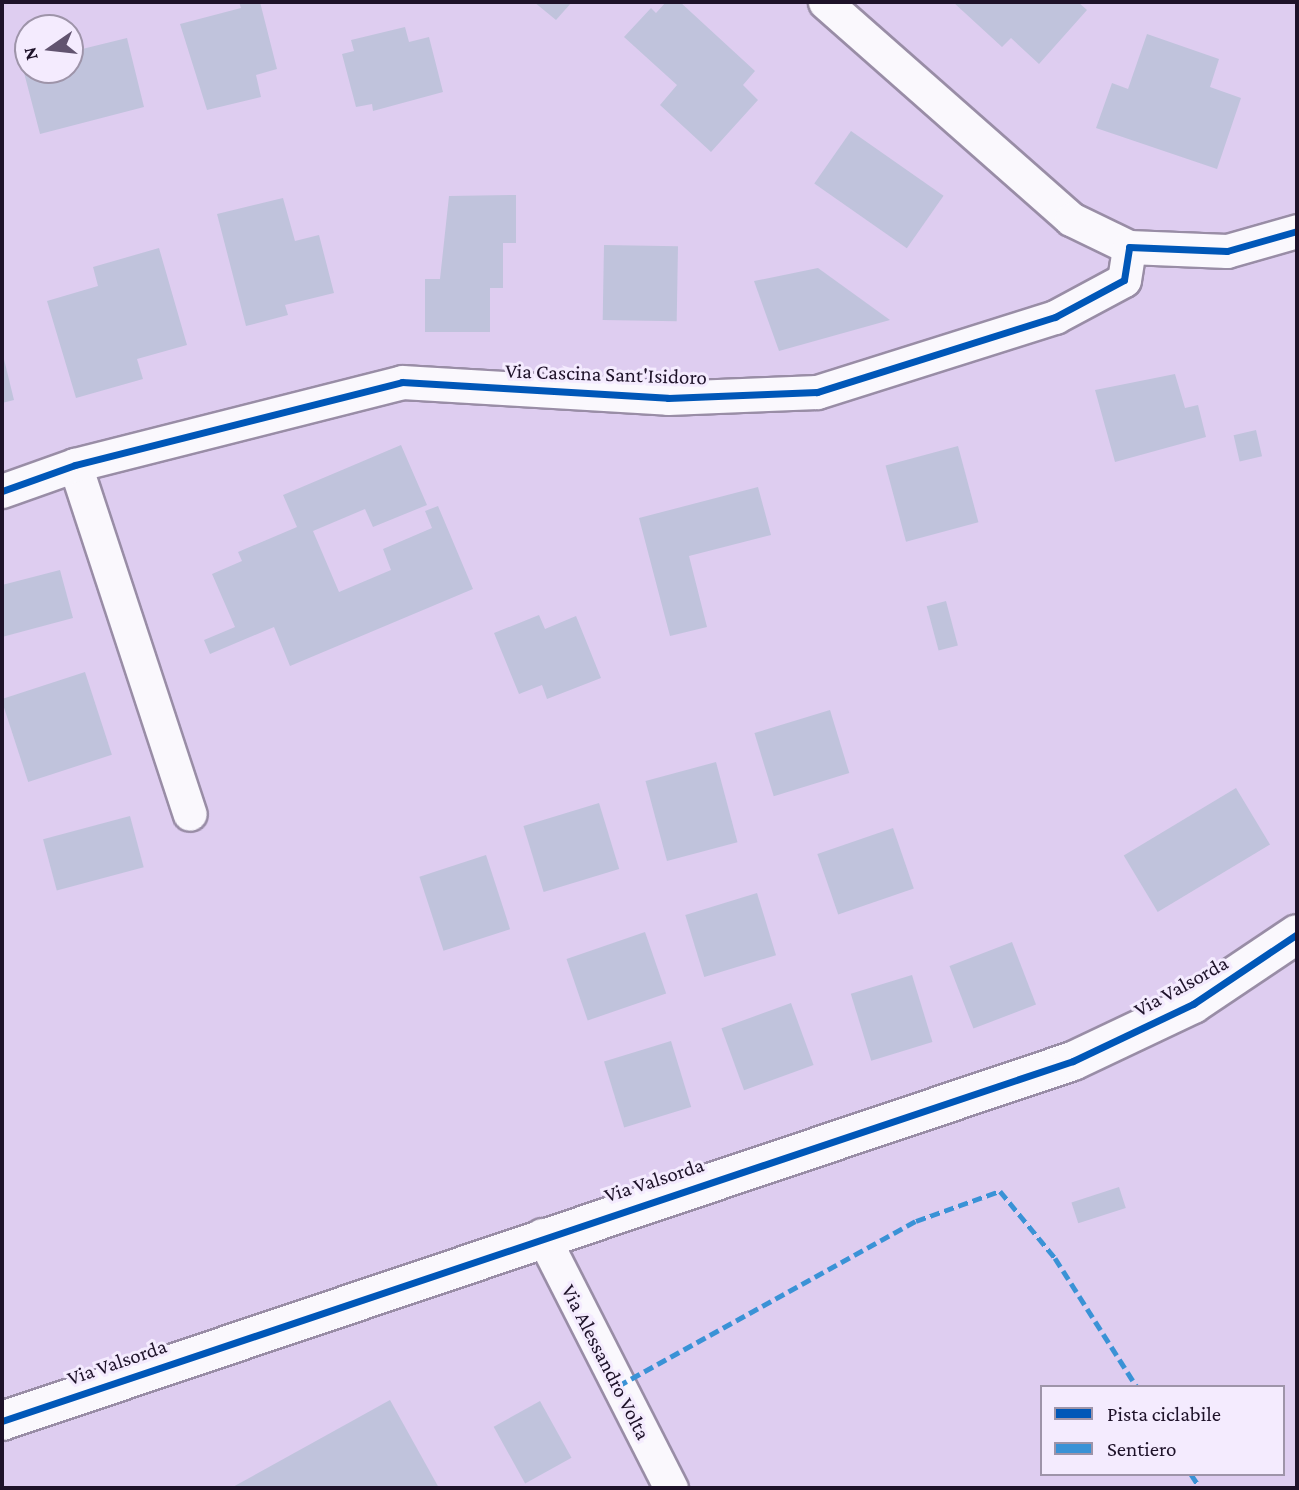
<!DOCTYPE html>
<html>
<head>
<meta charset="utf-8">
<style>
	body { margin:0 }
	#map { position:relative; width:1299px; height:1490px; overflow:hidden; background:#decdf0; font-family:"Crimson Pro",serif }
	div>[style] { position:absolute }
	.building>* { inset:0; background:#c0c3dc; transform-origin:0 0 }
	.roads { filter:drop-shadow(2px 0 #998da6) drop-shadow(-2px 0 #998da6) drop-shadow(0 2px #998da6) drop-shadow(0 -2px #998da6) }
	.street>* { height:33px; margin:-16.5px; padding:0 16.5px; transform-origin:16.5px; border-radius:16.5px; background:#faf8fd }
	.secondary>* { height:38px; margin:-19px; padding:0 19px; transform-origin:19px; border-radius:19px; background:#faf8fd }
	.quiet>* { height:5px; margin-top:-2.5px; transform-origin:0; background:repeating-linear-gradient(90deg,#3a92d6 0 10px,transparent 0 15px) }
	.cycleway>* { height:7px; margin:-3.5px; padding:0 3.5px; transform-origin:3.5px; border-radius:3.5px; background:#0057b8 }
	span { translate:-50% -50%; white-space:nowrap; text-align:center; line-height:1.15; -webkit-text-stroke:6px #f4ebfe; paint-order:stroke }
	.street-label { font-size:21px; color:#1e1229 }
	.frame { position:absolute; inset:0; border:4px solid #1e1229; pointer-events:none }
	.legend { position:absolute; left:1040px; top:1385px; width:245px; height:91px; box-sizing:border-box; background:#f4ebfe; border:2px solid #9e94a9; margin:0; padding:9px 12px; list-style:none; font-size:21px; color:#1e1229 }
	.legend li { display:flex; align-items:center; gap:14px; height:35px }
	.legend b { width:35px; border:2px solid #9e94a9 }
	.north { position:absolute; left:14px; top:14px; width:70px; height:70px; box-sizing:border-box; background:#f4ebfe; border:2px solid #9e94a9; border-radius:50%; rotate:256deg; font-size:19px; font-weight:700; line-height:28px; text-align:center; color:#1e1229 }
	.north::after { content:''; display:block; margin:auto; width:24px; height:32px; background:#61536f; clip-path:polygon(50% 0,100% 100%,50% 72%,0 100%) }
</style>
</head>
<body>
<div id="map">
	<div class="building">
		<div style="clip-path:polygon(239px 2px,260px 2px,277px 69px,256px 75px,261px 97px,207px 110px,180px 24px,241px 8px)"></div>
		<div style="clip-path:polygon(534px 2px,572px 2px,556px 20px)"></div>
		<div style="clip-path:polygon(666px 2px,680px 2px,755px 71px,743px 85px,758px 100px,711px 152px,660px 105px,677px 85px,624px 37px,651px 8px,656px 13px)"></div>
		<div style="clip-path:polygon(953px 2px,1078px 2px,1087px 10px,1039px 64px,1011px 38px,1002px 47px)"></div>
		<div style="clip-path:polygon(405px 27px,409px 42px,429px 37px,443px 92px,373px 111px,372px 104px,356px 107px,342px 54px,354px 51px,351px 40px)"></div>
		<div style="clip-path:polygon(1147px 34px,1219px 59px,1210px 87px,1241px 98px,1217px 169px,1096px 128px,1112px 83px,1128px 89px)"></div>
		<div style="clip-path:polygon(127px 38px,144px 107px,40px 134px,22px 65px,70px 70px,70px 52px)"></div>
		<div style="left:851px;top:131px;width:113px;height:64px;rotate:35deg"></div>
		<div style="clip-path:polygon(516px 195px,516px 243px,503px 243px,503px 288px,490px 288px,490px 332px,425px 332px,425px 279px,440px 279px,449px 196px)"></div>
		<div style="clip-path:polygon(283px 198px,295px 241px,319px 235px,334px 293px,285px 305px,288px 315px,246px 326px,217px 214px)"></div>
		<div style="left:604px;top:245px;width:74px;height:75px;rotate:1deg"></div>
		<div style="clip-path:polygon(159px 248px,187px 345px,137px 359px,143px 379px,76px 398px,47px 301px,98px 286px,93px 267px)"></div>
		<div style="clip-path:polygon(818px 268px,890px 320px,779px 351px,754px 281px)"></div>
		<div style="clip-path:polygon(2px 351px,14px 400px,2px 403px)"></div>
		<div style="clip-path:polygon(1175px 374px,1185px 408px,1198px 405px,1206px 437px,1115px 462px,1095px 390px)"></div>
		<div style="left:1256px;top:430px;width:27px;height:23px;rotate:77deg"></div>
		<div style="clip-path:polygon(401px 445px,427px 505px,373px 527px,365px 509px,313px 531px,339px 592px,391px 570px,383px 549px,432px 528px,425px 511px,438px 506px,473px 589px,290px 666px,274px 627px,210px 654px,204px 640px,235px 627px,212px 574px,242px 561px,238px 552px,297px 527px,283px 495px)"></div>
		<div style="left:958px;top:446px;width:79px;height:75px;rotate:75deg"></div>
		<div style="clip-path:polygon(758px 487px,771px 535px,689px 556px,707px 627px,670px 636px,639px 518px)"></div>
		<div style="clip-path:polygon(60px 570px,73px 618px,2px 637px,2px 585px)"></div>
		<div style="left:946px;top:601px;width:46px;height:20px;rotate:75deg"></div>
		<div style="clip-path:polygon(539px 615px,545px 629px,576px 616px,601px 678px,547px 699px,542px 685px,519px 694px,494px 633px)"></div>
		<div style="left:85px;top:672px;width:87px;height:88px;rotate:72deg"></div>
		<div style="left:830px;top:710px;width:66px;height:79px;rotate:73deg"></div>
		<div style="left:716px;top:762px;width:83px;height:73px;rotate:75deg"></div>
		<div style="left:1236px;top:788px;width:66px;height:131px;rotate:59deg"></div>
		<div style="left:599px;top:803px;width:69px;height:79px;rotate:73deg"></div>
		<div style="left:130px;top:816px;width:53px;height:90px;rotate:75deg"></div>
		<div style="left:893px;top:828px;width:64px;height:80px;rotate:71deg"></div>
		<div style="left:486px;top:855px;width:78px;height:70px;rotate:72deg"></div>
		<div style="left:757px;top:893px;width:65px;height:75px;rotate:73deg"></div>
		<div style="left:645px;top:932px;width:65px;height:83px;rotate:71deg"></div>
		<div style="left:1012px;top:942px;width:67px;height:67px;rotate:69deg"></div>
		<div style="left:912px;top:975px;width:70px;height:64px;rotate:73deg"></div>
		<div style="left:791px;top:1003px;width:66px;height:74px;rotate:70deg"></div>
		<div style="left:671px;top:1041px;width:69px;height:70px;rotate:73deg"></div>
		<div style="left:1119px;top:1187px;width:22px;height:50px;rotate:72deg"></div>
		<div style="clip-path:polygon(390px 1400px,439px 1488px,231px 1488px)"></div>
		<div style="left:540px;top:1401px;width:65px;height:53px;rotate:61deg"></div>
	</div>
	<div class="roads">
		<div class="street">
			<div style="left:825px;top:2px;width:328px;rotate:41.4deg"></div>
			<div style="left:1071px;top:219px;width:64px;rotate:25.8deg"></div>
			<div style="left:75px;top:465px;width:367px;rotate:71.8deg"></div>
			<div style="left:2px;top:491px;width:77px;rotate:-19.6deg"></div>
			<div style="left:75px;top:465px;width:337px;rotate:-14.2deg"></div>
			<div style="left:402px;top:382px;width:266px;rotate:3.4deg"></div>
			<div style="left:668px;top:398px;width:149px;rotate:-2.3deg"></div>
			<div style="left:817px;top:392px;width:250px;rotate:-17.5deg"></div>
			<div style="left:1055px;top:317px;width:78px;rotate:-28.2deg"></div>
			<div style="left:1124px;top:280px;width:33px;rotate:-81deg"></div>
			<div style="left:1129px;top:247px;width:98px;rotate:2.3deg"></div>
			<div style="left:1227px;top:251px;width:73px;rotate:-15.9deg"></div>
			<div style="left:542px;top:1235px;width:284px;rotate:63deg"></div>
		</div>
		<div class="secondary">
			<div style="left:2px;top:1421px;width:1130px;rotate:-18.58deg"></div>
			<div style="left:1073px;top:1061px;width:133px;rotate:-25.4deg"></div>
			<div style="left:1193px;top:1004px;width:125px;rotate:-33.9deg"></div>
		</div>
	</div>
	<div class="quiet">
		<div style="left:618px;top:1386px;width:341px;rotate:-29deg"></div>
		<div style="left:916px;top:1221px;width:89px;rotate:-19.7deg"></div>
		<div style="left:1000px;top:1191px;width:87px;rotate:50.6deg"></div>
		<div style="left:1055px;top:1258px;width:153px;rotate:57.6deg"></div>
		<div style="left:1191px;top:1474px;width:17px;rotate:57deg"></div>
	</div>
	<div class="cycleway">
		<div style="left:2px;top:491px;width:77px;rotate:-19.6deg"></div>
		<div style="left:75px;top:465px;width:337px;rotate:-14.2deg"></div>
		<div style="left:402px;top:382px;width:266px;rotate:3.4deg"></div>
		<div style="left:668px;top:398px;width:149px;rotate:-2.3deg"></div>
		<div style="left:817px;top:392px;width:250px;rotate:-17.5deg"></div>
		<div style="left:1055px;top:317px;width:78px;rotate:-28.2deg"></div>
		<div style="left:1124px;top:280px;width:33px;rotate:-81deg"></div>
		<div style="left:1129px;top:247px;width:98px;rotate:2.3deg"></div>
		<div style="left:1227px;top:251px;width:73px;rotate:-15.9deg"></div>
		<div style="left:2px;top:1421px;width:1130px;rotate:-18.58deg"></div>
		<div style="left:1073px;top:1061px;width:133px;rotate:-25.4deg"></div>
		<div style="left:1193px;top:1004px;width:125px;rotate:-33.9deg"></div>
	</div>
	<div class="street-label">
		<span style="left:606px;top:374px;rotate:2deg">Via Cascina Sant'Isidoro</span>
		<span style="left:1181px;top:986px;rotate:-29deg">Via Valsorda</span>
		<span style="left:654px;top:1180px;rotate:-18deg">Via Valsorda</span>
		<span style="left:117px;top:1362px;rotate:-19deg">Via Valsorda</span>
		<span style="left:606px;top:1362px;rotate:63deg">Via Alessandro Volta</span>
	</div>
	<div class="frame"></div>
	<ul class="legend">
	<li><b style="height:9px;background:#0057b8"></b>Pista ciclabile</li>
	<li><b style="height:9px;background:#3a92d6"></b>Sentiero</li>
	</ul>
	<div class="north">N</div>
</div>
</body>
</html>
